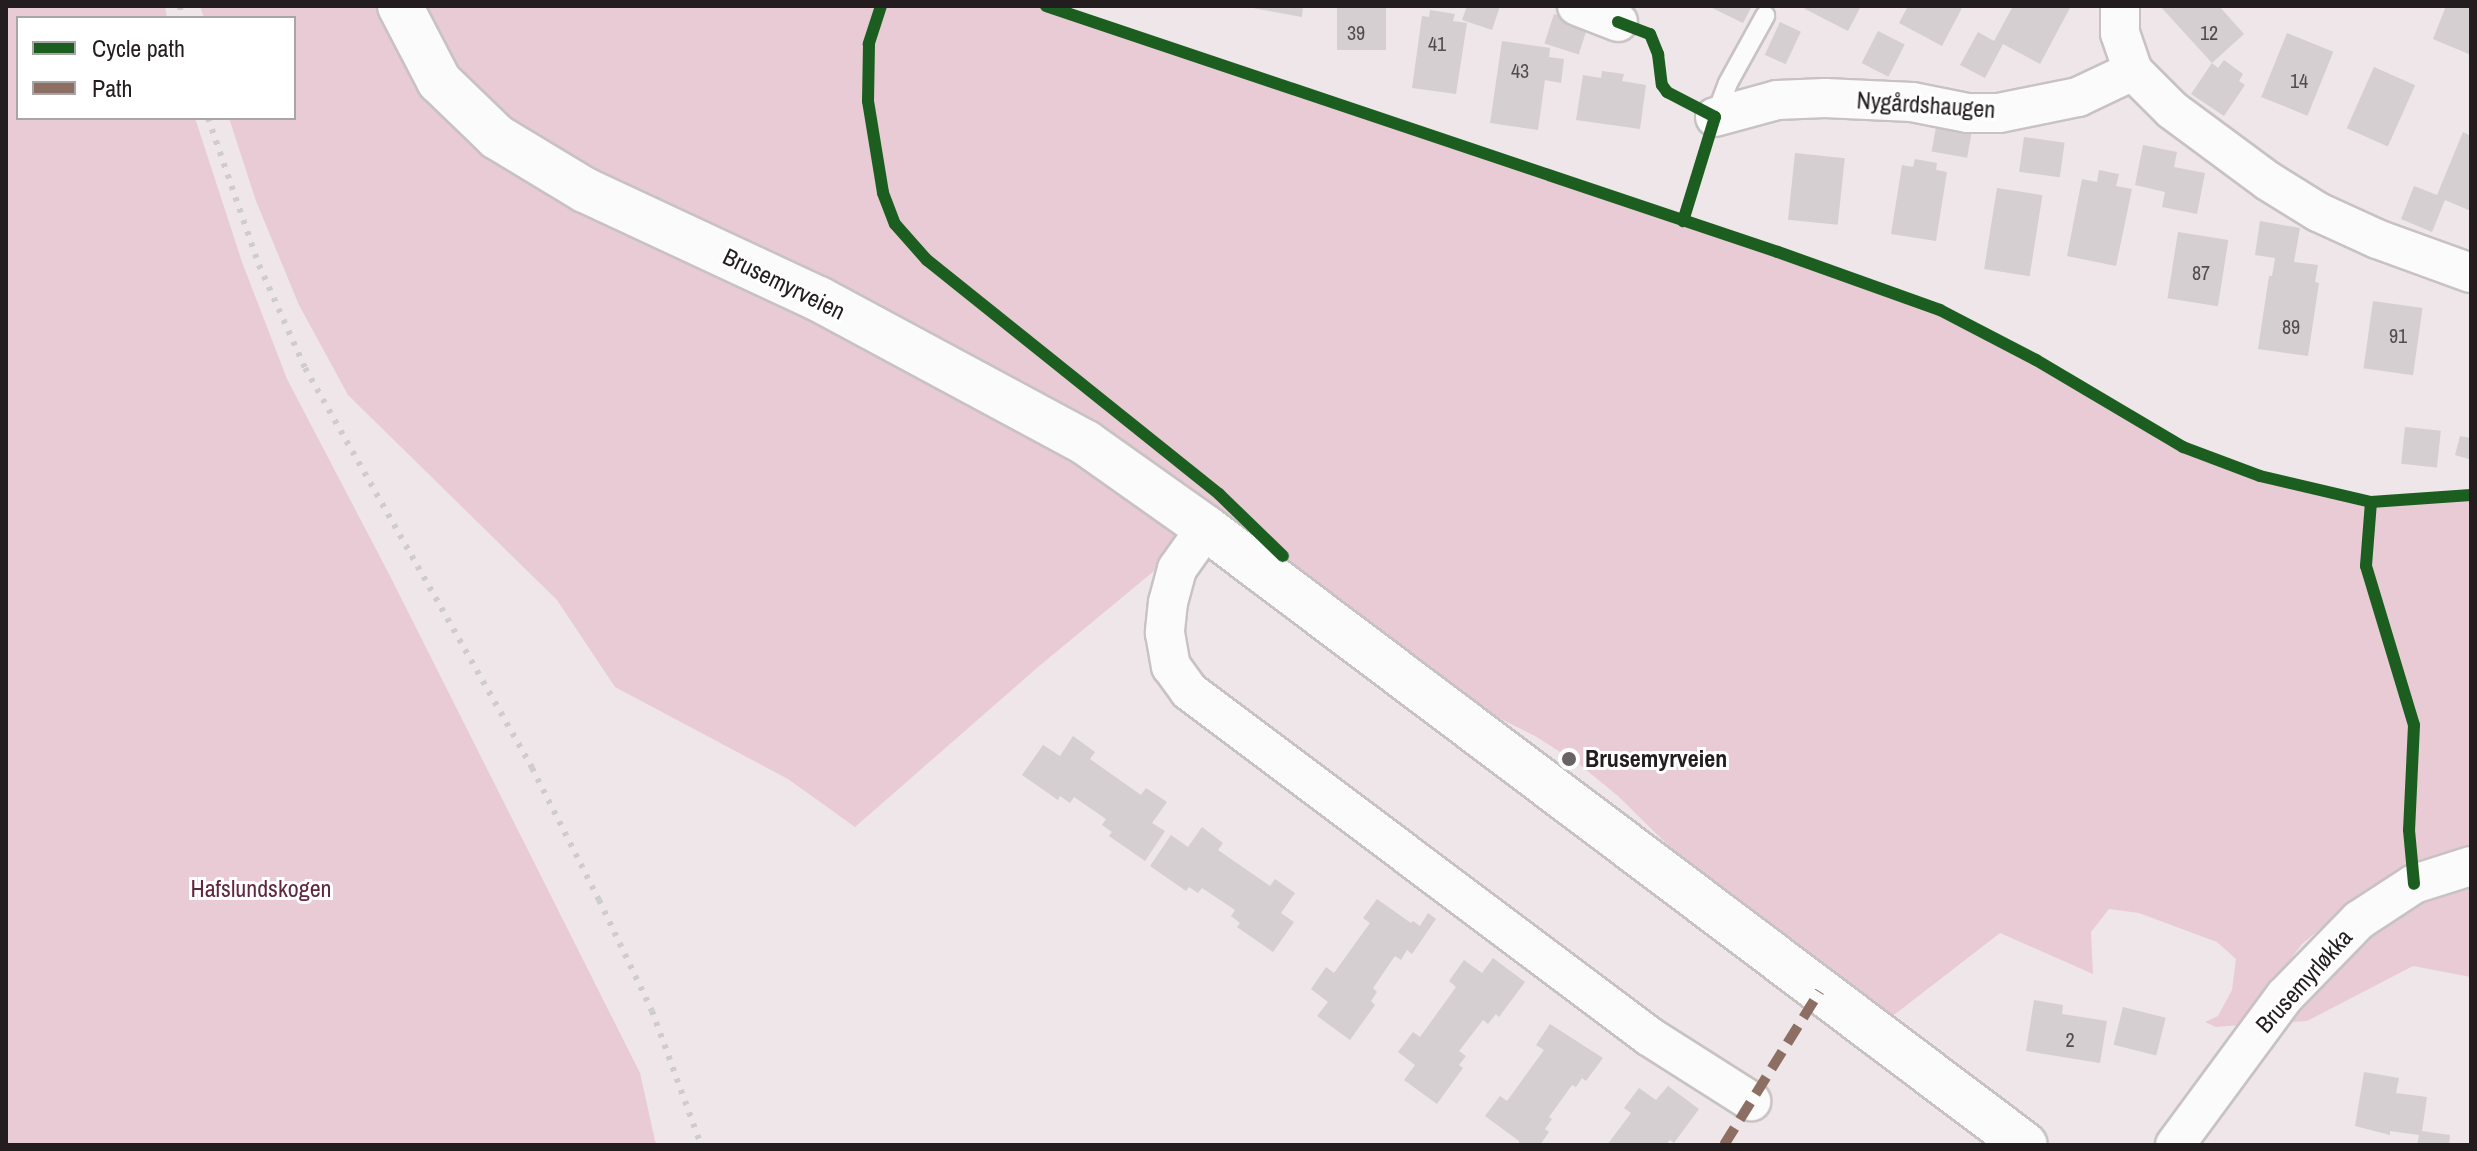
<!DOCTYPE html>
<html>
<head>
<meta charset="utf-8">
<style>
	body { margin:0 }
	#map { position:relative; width:2477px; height:1151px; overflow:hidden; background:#eee6e8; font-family:"Archivo Narrow",sans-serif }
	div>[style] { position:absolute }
	.green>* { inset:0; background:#e8cbd5 }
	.building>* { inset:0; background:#d5cfd1; transform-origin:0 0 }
	.roads { filter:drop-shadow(2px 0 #c8c2c3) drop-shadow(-2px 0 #c8c2c3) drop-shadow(0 2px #c8c2c3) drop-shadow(0 -2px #c8c2c3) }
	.lane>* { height:18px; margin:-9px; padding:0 9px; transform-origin:9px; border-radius:9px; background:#fcfbfc }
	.street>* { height:38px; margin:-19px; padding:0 19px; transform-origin:19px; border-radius:19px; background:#fcfbfc }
	.secondary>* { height:44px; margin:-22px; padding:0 22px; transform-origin:22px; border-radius:22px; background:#fcfbfc }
	.rail>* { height:6px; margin-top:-3px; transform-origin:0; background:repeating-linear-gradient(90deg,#cecccc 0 4px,transparent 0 12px) }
	.quiet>* { height:10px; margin-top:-5px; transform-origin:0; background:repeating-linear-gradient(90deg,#8d6e63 0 20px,transparent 0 30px) }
	.cycleway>* { height:12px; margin:-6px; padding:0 6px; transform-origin:6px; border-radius:6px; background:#1b5e20 }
	.dots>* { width:22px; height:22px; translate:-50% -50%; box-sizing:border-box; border:4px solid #fff; border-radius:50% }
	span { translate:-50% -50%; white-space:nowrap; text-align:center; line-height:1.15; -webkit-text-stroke:6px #fff; paint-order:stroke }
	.number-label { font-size:20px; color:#514b4d }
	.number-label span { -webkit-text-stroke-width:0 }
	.street-label { font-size:24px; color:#231d1f }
	.poi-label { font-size:24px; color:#231d1f; font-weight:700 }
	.left { translate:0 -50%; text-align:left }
	.park-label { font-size:24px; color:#612740 }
	.frame { position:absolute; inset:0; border:8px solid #231d1f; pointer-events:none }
	.legend { position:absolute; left:16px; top:16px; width:280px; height:104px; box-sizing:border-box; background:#fff; border:2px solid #a7a5a5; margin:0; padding:10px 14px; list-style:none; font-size:24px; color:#231d1f }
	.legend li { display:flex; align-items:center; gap:16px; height:40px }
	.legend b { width:40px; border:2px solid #a7a5a5 }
</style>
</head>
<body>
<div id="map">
	<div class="green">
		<div style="clip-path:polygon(6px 6px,165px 6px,167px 18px,18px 18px,18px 118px,195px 118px,242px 262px,287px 379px,390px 576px,640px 1073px,656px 1145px,6px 1145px)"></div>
		<div style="clip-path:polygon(200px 6px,1046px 6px,1778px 252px,1940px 310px,2036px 360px,2183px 447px,2260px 476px,2371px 502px,2471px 495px,2471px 977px,2413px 966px,2307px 1021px,2264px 1024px,2412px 865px,2373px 885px,2302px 944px,2241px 1025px,2216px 1027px,2205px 1022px,2218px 1016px,2232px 990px,2236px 959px,2217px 942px,2139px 913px,2109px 909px,2091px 932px,2093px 974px,2000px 933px,1890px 1018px,1684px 861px,1618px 796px,1579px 764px,1535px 736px,1485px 711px,1283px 556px,1206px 528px,1038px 667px,855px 827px,788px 779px,615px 687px,557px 600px,348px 395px,299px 305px,256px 201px,229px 118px,294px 118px,294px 18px,204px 18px)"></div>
	</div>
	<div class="building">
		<div style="clip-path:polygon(1242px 6px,1303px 6px,1302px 17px)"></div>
		<div style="left:1337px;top:6px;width:49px;height:44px"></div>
		<div style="clip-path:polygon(1467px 6px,1500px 6px,1492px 30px,1462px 20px)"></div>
		<div style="clip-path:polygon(1708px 6px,1752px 6px,1743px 23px)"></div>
		<div style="clip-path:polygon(1806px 6px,1861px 6px,1848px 31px,1805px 9px)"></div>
		<div style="clip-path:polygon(1908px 6px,1963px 6px,1942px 46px,1899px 23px)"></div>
		<div style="clip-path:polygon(2013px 6px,2071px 6px,2040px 64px,2003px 44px,1985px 78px,1960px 65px,1978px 32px,1994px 41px)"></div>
		<div style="clip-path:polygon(2160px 6px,2219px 6px,2244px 34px,2212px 63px)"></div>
		<div style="clip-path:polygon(2446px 6px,2471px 6px,2471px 55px,2433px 39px)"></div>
		<div style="clip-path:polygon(1430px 10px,1455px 14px,1453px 21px,1467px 23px,1456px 94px,1412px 88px,1422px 16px,1429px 17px)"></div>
		<div style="left:1554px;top:14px;width:36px;height:31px;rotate:18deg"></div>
		<div style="left:1780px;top:22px;width:23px;height:36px;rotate:25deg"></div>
		<div style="left:1878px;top:31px;width:30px;height:36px;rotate:27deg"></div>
		<div style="left:2287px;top:33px;width:50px;height:69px;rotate:22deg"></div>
		<div style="clip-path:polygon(1502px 41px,1550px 48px,1549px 57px,1564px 59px,1561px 83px,1545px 80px,1538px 130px,1490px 123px)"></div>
		<div style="clip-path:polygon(2224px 60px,2243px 74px,2239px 81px,2245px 85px,2224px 116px,2191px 94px,2212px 63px,2218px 68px)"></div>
		<div style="left:2374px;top:67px;width:45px;height:67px;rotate:24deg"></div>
		<div style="clip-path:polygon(1602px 71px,1624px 74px,1622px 81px,1646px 85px,1640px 129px,1576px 120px,1583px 75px,1601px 78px)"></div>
		<div style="left:1936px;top:127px;width:36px;height:25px;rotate:10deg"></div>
		<div style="clip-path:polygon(2463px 132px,2471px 136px,2471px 211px,2445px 200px,2432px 232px,2401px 219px,2414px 186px,2437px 195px)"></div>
		<div style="left:2024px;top:137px;width:41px;height:35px;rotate:8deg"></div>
		<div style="clip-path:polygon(2143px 145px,2177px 152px,2174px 167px,2205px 173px,2197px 214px,2162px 207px,2165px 192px,2135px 185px)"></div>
		<div style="left:1795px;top:153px;width:50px;height:67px;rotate:6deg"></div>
		<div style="clip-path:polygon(1915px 159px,1937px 163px,1936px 170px,1947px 172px,1936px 241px,1891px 234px,1902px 165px,1913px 167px)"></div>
		<div style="clip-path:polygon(2099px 170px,2119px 174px,2116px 186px,2132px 189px,2116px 266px,2067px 256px,2082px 179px,2097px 182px)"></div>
		<div style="left:1997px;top:188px;width:46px;height:82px;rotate:9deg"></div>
		<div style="clip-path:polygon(2260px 221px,2300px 228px,2294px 262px,2318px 265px,2315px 282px,2319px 283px,2308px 356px,2258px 349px,2269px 276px,2272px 276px,2275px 258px,2255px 255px)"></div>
		<div style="left:2178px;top:232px;width:51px;height:67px;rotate:9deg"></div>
		<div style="left:2373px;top:301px;width:50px;height:68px;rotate:8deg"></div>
		<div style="left:2405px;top:427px;width:36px;height:37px;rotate:6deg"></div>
		<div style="clip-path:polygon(2460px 436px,2471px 438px,2469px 459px,2455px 455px)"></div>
		<div style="clip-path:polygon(1073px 736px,1095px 752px,1090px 759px,1141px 795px,1146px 788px,1167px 802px,1152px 823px,1165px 831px,1145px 861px,1109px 836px,1112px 832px,1102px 825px,1106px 819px,1074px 797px,1070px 803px,1060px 796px,1058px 800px,1022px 775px,1043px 745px,1060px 756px)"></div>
		<div style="clip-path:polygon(1202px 827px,1223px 843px,1218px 850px,1270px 886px,1275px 879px,1295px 893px,1281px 913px,1294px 922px,1273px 952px,1237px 927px,1240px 923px,1231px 916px,1235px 910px,1202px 888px,1198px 893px,1189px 887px,1186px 891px,1150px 866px,1171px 835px,1188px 847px)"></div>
		<div style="clip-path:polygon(1377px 899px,1411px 923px,1413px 921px,1420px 926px,1428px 913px,1436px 919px,1412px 954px,1407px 950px,1401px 960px,1395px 956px,1373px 988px,1377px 992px,1371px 1001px,1375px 1005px,1350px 1040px,1317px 1016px,1328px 1002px,1311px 989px,1326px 967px,1334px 973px,1370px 923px,1363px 918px)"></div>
		<div style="clip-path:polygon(1493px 958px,1525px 982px,1499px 1017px,1496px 1014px,1488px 1024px,1483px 1020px,1459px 1051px,1466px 1056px,1459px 1065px,1463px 1068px,1437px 1104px,1404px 1080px,1415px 1065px,1398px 1052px,1413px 1032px,1420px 1037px,1456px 987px,1449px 981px,1464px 960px,1482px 973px)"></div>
		<div style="clip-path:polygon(2034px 1000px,2063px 1005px,2062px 1014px,2107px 1021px,2100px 1063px,2026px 1051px)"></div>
		<div style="left:2123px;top:1007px;width:44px;height:39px;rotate:14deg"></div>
		<div style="clip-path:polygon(1550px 1024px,1603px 1058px,1586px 1081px,1582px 1078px,1576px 1087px,1572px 1085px,1549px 1117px,1552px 1119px,1545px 1129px,1549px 1132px,1540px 1145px,1519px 1145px,1519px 1141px,1485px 1116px,1500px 1096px,1507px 1101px,1544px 1050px,1536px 1045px)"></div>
		<div style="clip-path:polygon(2364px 1072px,2399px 1078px,2396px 1093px,2427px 1097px,2422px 1131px,2450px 1135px,2449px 1145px,2417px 1145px,2419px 1135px,2390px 1131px,2390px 1135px,2355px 1126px)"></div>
		<div style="clip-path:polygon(1668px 1086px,1699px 1109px,1674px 1143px,1670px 1140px,1666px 1145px,1607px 1145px,1631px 1113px,1624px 1108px,1639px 1088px,1656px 1100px)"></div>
	</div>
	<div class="roads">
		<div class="lane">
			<div style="left:1715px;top:117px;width:36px;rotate:-69deg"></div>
			<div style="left:1728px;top:83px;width:77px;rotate:-61.1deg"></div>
		</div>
		<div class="street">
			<div style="left:1577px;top:6px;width:44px;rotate:21.3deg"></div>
			<div style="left:2120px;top:6px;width:27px;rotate:90deg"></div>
			<div style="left:2120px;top:33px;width:40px;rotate:71.1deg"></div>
			<div style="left:2133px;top:71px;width:55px;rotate:45deg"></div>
			<div style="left:2172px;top:110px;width:119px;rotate:36.5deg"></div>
			<div style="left:2268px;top:181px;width:59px;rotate:31.8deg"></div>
			<div style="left:2318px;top:212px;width:65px;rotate:24.6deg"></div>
			<div style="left:2377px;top:239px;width:100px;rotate:19.9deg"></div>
			<div style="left:1715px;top:117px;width:64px;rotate:-15.3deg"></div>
			<div style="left:1777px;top:100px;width:48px;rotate:-2.4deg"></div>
			<div style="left:1825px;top:98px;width:87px;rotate:2.6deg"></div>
			<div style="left:1912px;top:102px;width:56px;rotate:11.3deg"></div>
			<div style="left:1967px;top:113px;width:32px"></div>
			<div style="left:1999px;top:113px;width:81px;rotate:-11.4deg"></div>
			<div style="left:2078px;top:97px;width:61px;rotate:-25.3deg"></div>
			<div style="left:1206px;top:528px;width:50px;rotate:125.3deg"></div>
			<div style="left:1177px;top:569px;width:34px;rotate:105deg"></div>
			<div style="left:1168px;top:602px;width:31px;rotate:96deg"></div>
			<div style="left:1165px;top:633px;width:34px;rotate:80deg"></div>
			<div style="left:1171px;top:666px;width:31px;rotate:54deg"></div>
			<div style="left:1189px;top:691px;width:576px;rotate:36.89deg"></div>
			<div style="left:1650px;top:1037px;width:120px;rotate:32.4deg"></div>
			<div style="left:2175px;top:1145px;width:185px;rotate:-53.6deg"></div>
			<div style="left:2285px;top:996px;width:106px;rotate:-45.8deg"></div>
			<div style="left:2359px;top:920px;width:66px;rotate:-33.2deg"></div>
			<div style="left:2414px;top:884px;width:60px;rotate:-17.5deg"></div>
		</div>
		<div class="secondary">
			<div style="left:400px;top:6px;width:85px;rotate:62.5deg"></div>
			<div style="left:439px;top:81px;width:81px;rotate:44deg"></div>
			<div style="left:497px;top:137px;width:103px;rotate:31.1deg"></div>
			<div style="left:585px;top:190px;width:258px;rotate:25deg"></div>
			<div style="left:819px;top:299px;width:303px;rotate:28.3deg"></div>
			<div style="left:1086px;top:443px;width:147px;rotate:35.3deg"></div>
			<div style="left:1206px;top:528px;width:1025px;rotate:36.99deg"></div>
		</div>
	</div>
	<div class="rail">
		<div style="left:180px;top:6px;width:12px;rotate:81deg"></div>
		<div style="left:208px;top:118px;width:156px;rotate:70.9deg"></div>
		<div style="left:259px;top:265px;width:113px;rotate:65.9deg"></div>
		<div style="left:305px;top:368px;width:460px;rotate:60.4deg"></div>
		<div style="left:532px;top:768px;width:148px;rotate:63.1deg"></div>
		<div style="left:599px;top:900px;width:123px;rotate:64.5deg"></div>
		<div style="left:652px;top:1011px;width:143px;rotate:69.9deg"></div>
	</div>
	<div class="quiet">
		<div style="left:1724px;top:1145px;width:181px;rotate:-58.1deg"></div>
	</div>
	<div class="cycleway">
		<div style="left:881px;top:6px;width:40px;rotate:108deg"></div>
		<div style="left:869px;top:44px;width:57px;rotate:91deg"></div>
		<div style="left:868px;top:101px;width:93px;rotate:80.7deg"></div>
		<div style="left:883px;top:193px;width:33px;rotate:69deg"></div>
		<div style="left:895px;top:224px;width:48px;rotate:48.4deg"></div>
		<div style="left:927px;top:260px;width:374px;rotate:38.7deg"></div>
		<div style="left:1219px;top:494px;width:89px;rotate:44.1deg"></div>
		<div style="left:1046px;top:6px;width:772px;rotate:18.58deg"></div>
		<div style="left:1778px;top:252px;width:172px;rotate:19.7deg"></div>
		<div style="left:1940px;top:310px;width:108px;rotate:27.5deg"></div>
		<div style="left:2036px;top:360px;width:171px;rotate:30.6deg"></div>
		<div style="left:2183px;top:447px;width:82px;rotate:20.6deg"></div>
		<div style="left:2260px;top:476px;width:114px;rotate:13.2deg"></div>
		<div style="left:2371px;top:502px;width:100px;rotate:-4deg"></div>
		<div style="left:1618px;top:22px;width:34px;rotate:21deg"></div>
		<div style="left:1650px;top:34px;width:22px;rotate:68deg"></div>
		<div style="left:1658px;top:54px;width:31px;rotate:83deg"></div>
		<div style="left:1662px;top:85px;width:9px;rotate:54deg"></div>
		<div style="left:1667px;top:92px;width:54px;rotate:27.5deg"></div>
		<div style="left:1715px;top:117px;width:109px;rotate:107.1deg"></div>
		<div style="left:2371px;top:502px;width:64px;rotate:94.5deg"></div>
		<div style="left:2366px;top:566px;width:166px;rotate:73.2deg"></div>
		<div style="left:2414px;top:725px;width:105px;rotate:92.7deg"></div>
		<div style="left:2409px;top:830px;width:54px;rotate:84.7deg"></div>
	</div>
	<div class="dots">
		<div style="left:1569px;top:759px;background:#6a6365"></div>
	</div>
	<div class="number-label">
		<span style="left:1356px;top:32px">39</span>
		<span style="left:2209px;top:32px">12</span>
		<span style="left:1437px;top:43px">41</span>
		<span style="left:1520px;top:70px">43</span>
		<span style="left:2299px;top:80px">14</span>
		<span style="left:2201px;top:272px">87</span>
		<span style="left:2291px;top:326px">89</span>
		<span style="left:2398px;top:335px">91</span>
		<span style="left:2070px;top:1039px">2</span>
	</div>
	<div class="street-label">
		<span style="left:1926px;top:105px;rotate:4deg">Nygårdshaugen</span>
		<span style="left:784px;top:284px;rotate:26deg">Brusemyrveien</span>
		<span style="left:2304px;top:981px;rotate:-48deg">Brusemyrløkka</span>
	</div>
	<div class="poi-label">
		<span class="left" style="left:1585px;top:759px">Brusemyrveien</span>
	</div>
	<div class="park-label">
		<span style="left:261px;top:889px">Hafslundskogen</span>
	</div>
	<div class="frame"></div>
	<ul class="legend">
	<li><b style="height:10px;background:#1b5e20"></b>Cycle path</li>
	<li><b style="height:10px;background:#8d6e63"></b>Path</li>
	</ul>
</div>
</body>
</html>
